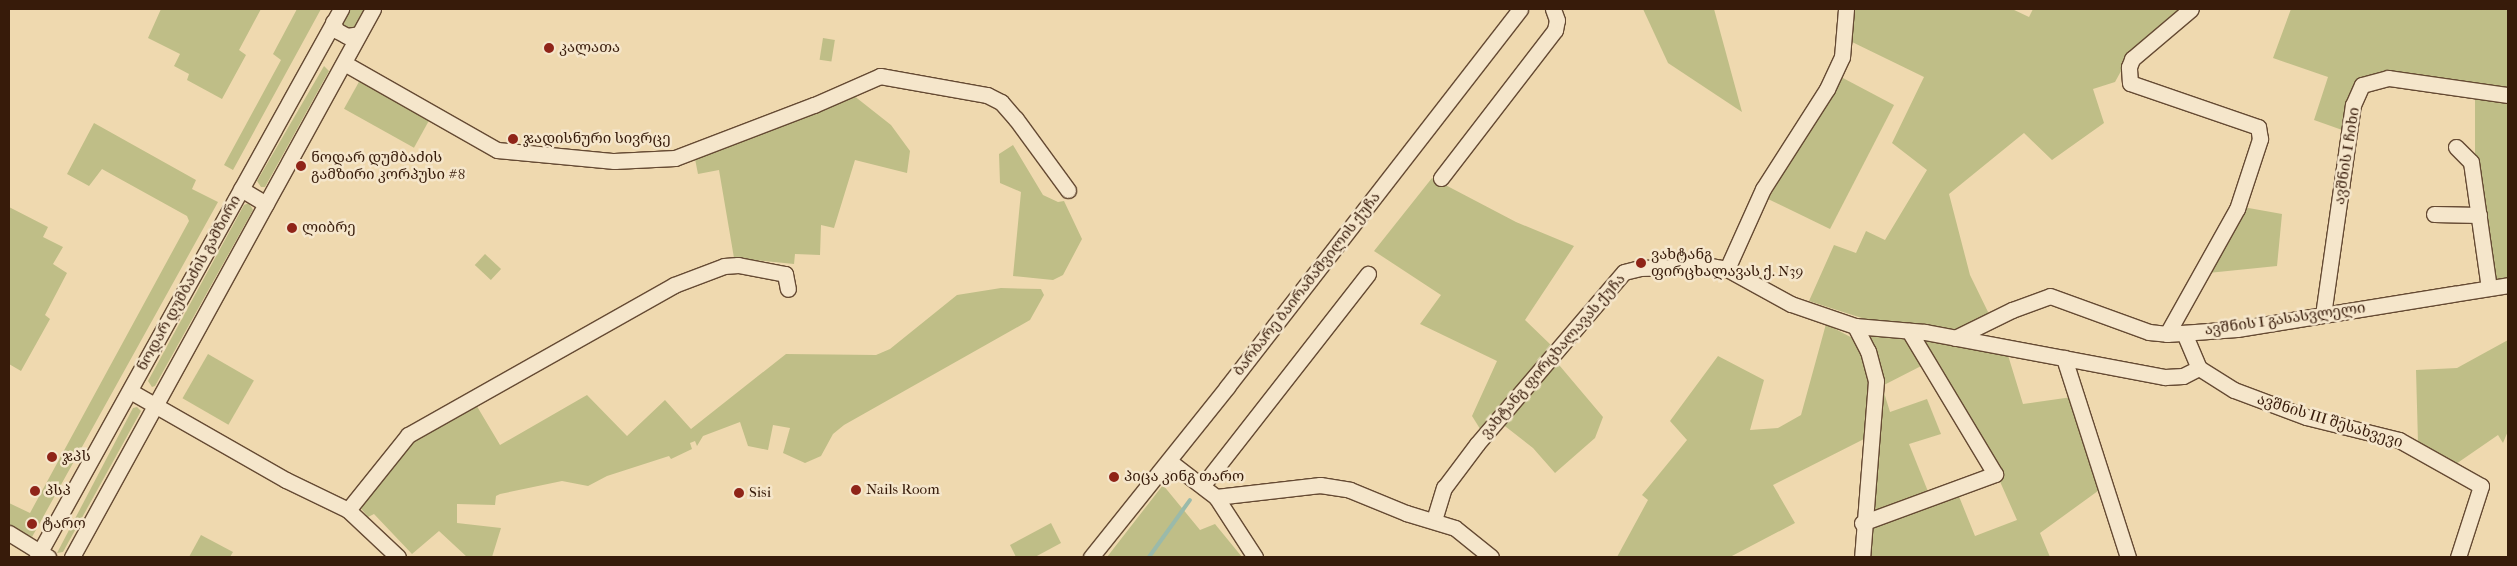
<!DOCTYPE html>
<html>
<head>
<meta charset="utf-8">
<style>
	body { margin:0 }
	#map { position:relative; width:2517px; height:566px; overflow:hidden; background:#efd9af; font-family:"IM FELL French Canon","Noto Serif Georgian",serif }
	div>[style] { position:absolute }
	.green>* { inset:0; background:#bfbe87; transform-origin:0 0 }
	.stream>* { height:4px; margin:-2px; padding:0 2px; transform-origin:2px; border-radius:2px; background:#9abaaa }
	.roads { filter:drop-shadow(1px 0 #654a33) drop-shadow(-1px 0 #654a33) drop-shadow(0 1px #654a33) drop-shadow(0 -1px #654a33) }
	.minor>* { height:15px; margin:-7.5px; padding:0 7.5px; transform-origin:7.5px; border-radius:7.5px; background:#f5e6cb }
	.dots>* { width:14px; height:14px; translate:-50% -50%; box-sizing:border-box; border:2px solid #f5e6cb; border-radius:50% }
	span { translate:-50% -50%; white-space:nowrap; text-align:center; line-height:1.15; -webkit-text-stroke:5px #f5e6cb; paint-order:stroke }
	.poi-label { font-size:15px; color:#371b0a }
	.left { translate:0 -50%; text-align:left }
	.street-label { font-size:15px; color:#371b0a }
	.frame { position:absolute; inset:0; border:10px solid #371b0a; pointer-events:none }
</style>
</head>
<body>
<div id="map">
	<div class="green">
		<div style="clip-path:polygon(161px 9px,261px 9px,239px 50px,246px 55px,222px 99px,187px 80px,189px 74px,174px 66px,180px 54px,148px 38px)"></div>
		<div style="clip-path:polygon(297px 9px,321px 9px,233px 170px,224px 165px,281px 60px,273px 54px)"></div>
		<div style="clip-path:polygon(348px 9px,364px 9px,353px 30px,342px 27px,341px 21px)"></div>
		<div style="clip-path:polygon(1643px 9px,1714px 9px,1742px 112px,1668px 63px)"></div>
		<div style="clip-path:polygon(1851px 9px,2012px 9px,2029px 17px,2033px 9px,2183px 9px,2126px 62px,2115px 82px,2093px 89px,2104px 123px,2052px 160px,2024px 133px,1949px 194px,1970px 275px,1989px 314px,1950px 333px,1871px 321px,1809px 301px,1834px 245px,1856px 253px,1866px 231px,1885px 240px,1927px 170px,1892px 143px,1924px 77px,1850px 41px)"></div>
		<div style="clip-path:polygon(2291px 9px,2508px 9px,2508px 91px,2359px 82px,2345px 131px,2314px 120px,2328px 77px,2273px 58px)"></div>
		<div style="left:823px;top:38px;width:12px;height:22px;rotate:9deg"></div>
		<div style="clip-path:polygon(324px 66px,329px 71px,265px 187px,261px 187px,257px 181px)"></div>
		<div style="clip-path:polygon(1841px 77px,1894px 105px,1830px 229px,1768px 199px)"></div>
		<div style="left:360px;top:80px;width:80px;height:33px;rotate:29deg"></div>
		<div style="clip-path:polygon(853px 95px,891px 125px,910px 151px,907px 173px,855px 160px,834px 228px,821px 225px,820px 255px,795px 254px,794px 264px,734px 258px,719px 170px,698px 174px,695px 159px)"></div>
		<div style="clip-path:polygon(2475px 95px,2508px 101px,2508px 281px,2493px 282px,2475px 161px)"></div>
		<div style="clip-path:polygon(94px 123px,196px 180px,192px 189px,218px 202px,32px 537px,9px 525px,9px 503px,30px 513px,189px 221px,187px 216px,102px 169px,89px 186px,67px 174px)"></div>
		<div style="clip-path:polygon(1013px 145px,1043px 195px,1058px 202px,1064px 201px,1082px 239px,1063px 275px,1053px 280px,1013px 276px,1021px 192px,1000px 183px,999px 154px)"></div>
		<div style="clip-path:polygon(1432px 178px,1516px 222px,1574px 246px,1525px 320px,1553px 347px,1482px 432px,1472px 416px,1497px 361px,1420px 324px,1441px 295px,1374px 251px)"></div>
		<div style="clip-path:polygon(249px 203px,253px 210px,155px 386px,152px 387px,148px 381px,244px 205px)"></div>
		<div style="clip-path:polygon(9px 207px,48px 227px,43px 237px,63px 247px,53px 264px,67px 273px,45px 315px,50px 319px,21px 371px,9px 364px)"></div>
		<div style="clip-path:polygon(2243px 207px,2282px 214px,2277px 266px,2208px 273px)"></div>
		<div style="left:485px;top:254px;width:22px;height:15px;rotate:43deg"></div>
		<div style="clip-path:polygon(1001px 288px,1041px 289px,1044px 295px,1030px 320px,844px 425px,833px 434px,821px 456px,805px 463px,783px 453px,790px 428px,773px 425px,768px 450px,748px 446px,740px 422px,703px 436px,697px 446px,695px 441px,690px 443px,692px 449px,671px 459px,669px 456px,607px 476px,588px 486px,562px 481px,500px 494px,496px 496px,495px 505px,457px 504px,457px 523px,501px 528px,492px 557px,467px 557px,439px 531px,412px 554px,374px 514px,368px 517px,359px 506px,410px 440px,475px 403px,500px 445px,587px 395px,627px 436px,665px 400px,691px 429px,786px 354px,876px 355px,890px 349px,957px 295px)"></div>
		<div style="clip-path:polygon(1826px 324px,1858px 341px,1873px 380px,1868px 437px,1773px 485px,1795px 523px,1730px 557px,1617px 557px,1648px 500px,1642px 495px,1687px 440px,1670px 421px,1718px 356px,1764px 380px,1750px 430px,1778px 428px,1801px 415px)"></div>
		<div style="clip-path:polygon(1866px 334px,1906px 334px,1927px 363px,1882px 386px,1890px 412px,1927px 399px,1941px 434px,1909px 444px,1929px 494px,1874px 512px,1867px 506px,1880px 408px)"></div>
		<div style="clip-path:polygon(1916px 335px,2007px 352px,2023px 404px,2072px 397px,2102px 488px,2040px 533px,2050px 557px,1867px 557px,1867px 526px,1958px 494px,1975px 536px,2017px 520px,1990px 459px)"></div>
		<div style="clip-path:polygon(2508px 340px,2508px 431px,2503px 443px,2498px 435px,2453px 466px,2418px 443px,2416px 370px,2457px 368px)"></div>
		<div style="left:208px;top:354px;width:53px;height:51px;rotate:30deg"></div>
		<div style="clip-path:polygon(1554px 359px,1603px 417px,1595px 438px,1555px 473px,1533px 448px,1501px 423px)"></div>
		<div style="clip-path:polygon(137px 407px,141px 411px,63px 552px,57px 553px,133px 408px)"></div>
		<div style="clip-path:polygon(1163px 485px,1200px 530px,1215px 524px,1242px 557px,1107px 557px)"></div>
		<div style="clip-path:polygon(1051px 523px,1061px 543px,1035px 557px,1016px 557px,1010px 545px)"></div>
		<div style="clip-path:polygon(201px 535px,233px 552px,230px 557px,189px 557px)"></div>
	</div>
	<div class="stream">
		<div style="left:1149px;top:557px;width:70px;rotate:-54.3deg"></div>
	</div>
	<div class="roads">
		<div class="minor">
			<div style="left:333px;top:22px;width:9px;rotate:69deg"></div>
			<div style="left:336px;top:30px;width:13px;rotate:29deg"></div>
			<div style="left:347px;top:36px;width:12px;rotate:-9deg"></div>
			<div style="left:344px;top:63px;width:176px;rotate:29.6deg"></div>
			<div style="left:497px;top:150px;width:118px;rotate:5.4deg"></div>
			<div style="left:614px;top:161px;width:61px;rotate:-2.8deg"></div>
			<div style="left:675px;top:158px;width:149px;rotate:-20.9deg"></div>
			<div style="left:814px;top:105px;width:72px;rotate:-23.7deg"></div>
			<div style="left:880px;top:76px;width:109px;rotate:10.1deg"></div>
			<div style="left:987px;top:95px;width:16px;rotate:27deg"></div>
			<div style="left:1001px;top:102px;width:23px;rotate:49deg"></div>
			<div style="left:1016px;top:119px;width:88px;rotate:53.8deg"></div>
			<div style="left:2456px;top:147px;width:21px;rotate:45deg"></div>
			<div style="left:2471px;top:162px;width:127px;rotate:81.9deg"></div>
			<div style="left:1441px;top:178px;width:187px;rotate:-52.4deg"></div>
			<div style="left:1555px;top:30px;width:10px;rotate:-79deg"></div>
			<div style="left:1557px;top:20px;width:12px;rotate:-110deg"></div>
			<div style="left:241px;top:189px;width:29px;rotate:31deg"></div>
			<div style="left:2434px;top:214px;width:45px;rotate:1.3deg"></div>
			<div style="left:1727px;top:269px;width:88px;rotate:-65.8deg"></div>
			<div style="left:1763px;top:189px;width:119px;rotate:-57.4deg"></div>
			<div style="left:1827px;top:89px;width:35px;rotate:-65deg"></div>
			<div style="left:1842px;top:57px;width:48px;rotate:-85.2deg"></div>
			<div style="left:2323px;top:315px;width:212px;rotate:-81.9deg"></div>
			<div style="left:2353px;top:105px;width:22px;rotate:-66deg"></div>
			<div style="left:2362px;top:85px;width:27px;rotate:-15deg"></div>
			<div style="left:2388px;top:78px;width:121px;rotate:8.1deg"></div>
			<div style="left:1855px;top:326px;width:28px;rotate:63deg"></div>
			<div style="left:1868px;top:351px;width:31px;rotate:75deg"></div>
			<div style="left:1876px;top:381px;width:177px;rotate:94.5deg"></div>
			<div style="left:2184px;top:333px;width:38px;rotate:67deg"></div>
			<div style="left:2199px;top:368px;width:41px;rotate:32.2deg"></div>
			<div style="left:2234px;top:390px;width:77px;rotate:20.6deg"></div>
			<div style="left:2306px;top:417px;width:96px;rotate:13.9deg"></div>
			<div style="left:2399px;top:440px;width:94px;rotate:29.3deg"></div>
			<div style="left:2481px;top:486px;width:75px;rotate:107.9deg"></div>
			<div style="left:2167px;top:334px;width:143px;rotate:-60.8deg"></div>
			<div style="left:2237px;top:209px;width:74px;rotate:-71.8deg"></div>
			<div style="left:2260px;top:139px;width:12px;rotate:-99deg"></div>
			<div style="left:2258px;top:127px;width:135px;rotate:-161deg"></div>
			<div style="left:2130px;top:83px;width:16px;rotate:-94deg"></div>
			<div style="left:2129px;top:67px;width:9px;rotate:-69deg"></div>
			<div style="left:2132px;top:59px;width:77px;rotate:-40.3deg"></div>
			<div style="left:1955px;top:338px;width:64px;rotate:-26.2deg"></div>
			<div style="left:2012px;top:310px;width:40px;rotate:-20.2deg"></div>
			<div style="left:2050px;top:296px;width:105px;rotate:20deg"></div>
			<div style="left:2149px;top:332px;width:18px;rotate:6deg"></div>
			<div style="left:2167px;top:334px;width:70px;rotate:-4.1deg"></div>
			<div style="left:2237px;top:329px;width:275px;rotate:-9.2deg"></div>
			<div style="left:2064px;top:358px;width:103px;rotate:10.7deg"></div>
			<div style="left:2165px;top:377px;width:18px;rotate:-3deg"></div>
			<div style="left:2183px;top:376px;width:18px;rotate:-27deg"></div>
			<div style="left:130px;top:391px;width:180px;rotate:29.7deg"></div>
			<div style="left:286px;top:480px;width:69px;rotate:25.8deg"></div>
			<div style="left:1169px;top:461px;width:59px;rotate:37.5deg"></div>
			<div style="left:1216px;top:497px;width:72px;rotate:57deg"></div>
			<div style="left:1203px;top:485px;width:268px;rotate:-52deg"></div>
			<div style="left:1216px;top:497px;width:105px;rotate:-6.6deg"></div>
			<div style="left:1320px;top:485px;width:30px;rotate:9deg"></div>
			<div style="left:1350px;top:490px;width:61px;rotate:22.3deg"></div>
			<div style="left:1406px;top:513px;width:51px;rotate:17deg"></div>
			<div style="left:1455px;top:528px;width:46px;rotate:38.9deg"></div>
			<div style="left:1434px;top:520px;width:34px;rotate:-73deg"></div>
			<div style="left:1444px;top:488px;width:55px;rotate:-53.1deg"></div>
			<div style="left:1477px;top:444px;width:226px;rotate:-49.5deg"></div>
			<div style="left:1624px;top:272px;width:16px;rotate:-14deg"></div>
			<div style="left:1640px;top:268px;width:70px;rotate:-1.6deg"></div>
			<div style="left:1710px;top:266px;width:17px;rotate:10deg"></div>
			<div style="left:1727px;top:269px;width:73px;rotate:28.7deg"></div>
			<div style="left:1791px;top:304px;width:68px;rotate:19deg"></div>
			<div style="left:1855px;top:326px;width:70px;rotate:4.9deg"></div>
			<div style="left:1925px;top:332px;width:141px;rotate:10.6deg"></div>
			<div style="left:2064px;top:358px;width:209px;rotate:72.2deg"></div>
			<div style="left:1862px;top:523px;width:142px;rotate:-20.2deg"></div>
			<div style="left:1995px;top:474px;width:167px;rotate:-121deg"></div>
			<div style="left:9px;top:533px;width:46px;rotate:31.6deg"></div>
			<div style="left:37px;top:557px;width:627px;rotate:-60.98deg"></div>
			<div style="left:72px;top:557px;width:625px;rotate:-61.22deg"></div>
			<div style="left:398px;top:557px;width:69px;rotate:-136.8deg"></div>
			<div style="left:348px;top:510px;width:96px;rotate:-51.3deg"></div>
			<div style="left:408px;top:435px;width:305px;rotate:-29.4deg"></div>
			<div style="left:674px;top:285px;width:53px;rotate:-20.8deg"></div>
			<div style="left:724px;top:266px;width:14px;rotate:-4deg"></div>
			<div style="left:738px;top:265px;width:48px;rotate:10.8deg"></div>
			<div style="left:785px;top:274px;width:15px;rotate:79deg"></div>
			<div style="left:1091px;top:557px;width:218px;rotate:-51.3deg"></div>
			<div style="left:1227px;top:387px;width:478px;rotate:-52.2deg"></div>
		</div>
	</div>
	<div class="dots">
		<div style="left:549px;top:48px;background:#8f2418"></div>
		<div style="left:513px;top:139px;background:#8f2418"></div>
		<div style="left:301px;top:166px;background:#8f2418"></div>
		<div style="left:292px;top:228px;background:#8f2418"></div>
		<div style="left:1641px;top:263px;background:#8f2418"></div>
		<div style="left:52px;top:457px;background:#8f2418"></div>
		<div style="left:1114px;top:477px;background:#8f2418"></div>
		<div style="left:856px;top:490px;background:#8f2418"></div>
		<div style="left:35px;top:491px;background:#8f2418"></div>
		<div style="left:739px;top:493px;background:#8f2418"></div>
		<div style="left:32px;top:524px;background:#8f2418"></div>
	</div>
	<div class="poi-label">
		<span class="left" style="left:559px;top:48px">კალათა</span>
		<span class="left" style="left:523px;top:139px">ჯადისნური სივრცე</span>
		<span class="left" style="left:311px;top:166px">ნოდარ დუმბაძის<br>გამზირი კორპუსი #8</span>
		<span class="left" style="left:302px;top:228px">ლიბრე</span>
		<span class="left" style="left:1651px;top:263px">ვახტანგ<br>ფირცხალავას ქ. N39</span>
		<span class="left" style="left:62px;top:457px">ჯპს</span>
		<span class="left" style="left:1124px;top:477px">პიცა კინგ თარო</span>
		<span class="left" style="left:866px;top:490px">Nails Room</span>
		<span class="left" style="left:45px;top:491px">პსპ</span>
		<span class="left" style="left:749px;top:493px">Sisi</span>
		<span class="left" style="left:42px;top:524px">ტარო</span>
	</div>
	<div class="street-label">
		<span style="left:2347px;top:156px;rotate:-81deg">ავშნის I ჩიხი</span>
		<span style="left:189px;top:283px;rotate:-61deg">ნოდარ დუმბაძის გამზირი</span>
		<span style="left:1307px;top:284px;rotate:-52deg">ბარბარე ბაირამაშვილის ქუჩა</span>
		<span style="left:2285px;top:319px;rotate:-8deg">ავშნის I გასასვლელი</span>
		<span style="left:1553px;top:356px;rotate:-49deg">ვახტანგ ფირცხალავას ქუჩა</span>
		<span style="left:2330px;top:421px;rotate:17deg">ავშნის III შესახვევი</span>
	</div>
	<div class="frame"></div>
</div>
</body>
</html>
